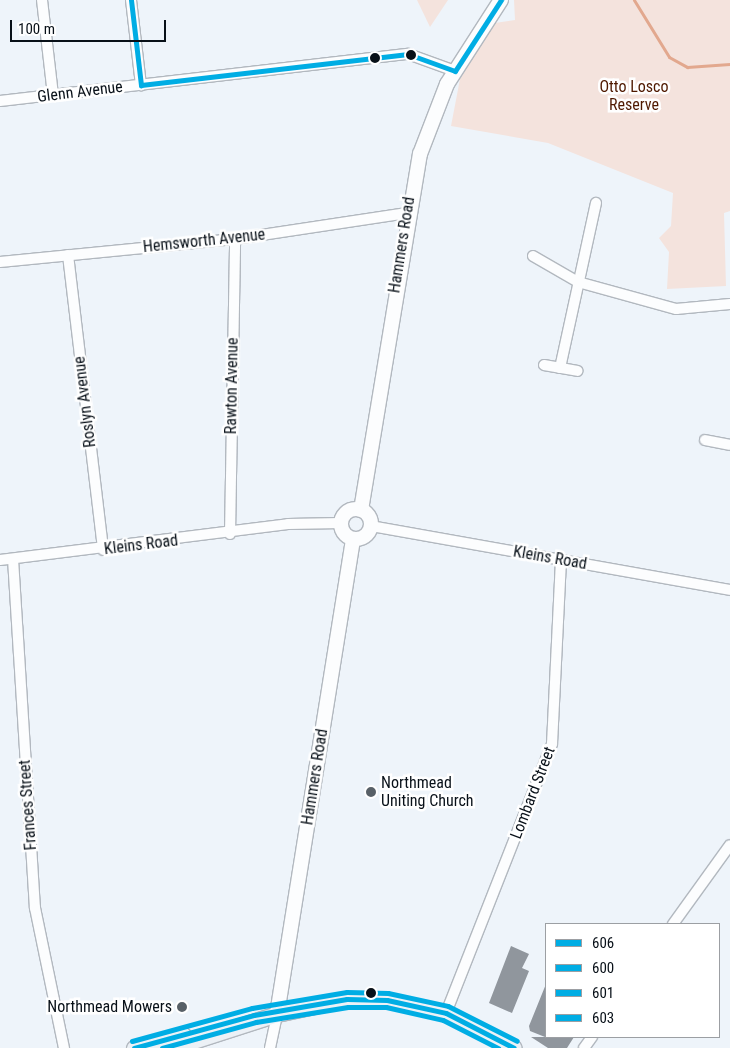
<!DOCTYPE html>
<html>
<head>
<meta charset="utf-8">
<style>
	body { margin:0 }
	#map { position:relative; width:730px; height:1048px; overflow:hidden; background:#eef4fa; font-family:"Roboto Condensed",sans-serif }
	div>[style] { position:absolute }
	.green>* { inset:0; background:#f4e3dd }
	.stream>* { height:3px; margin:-1.5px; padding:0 1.5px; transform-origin:1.5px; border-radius:1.5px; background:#e2a88e }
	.building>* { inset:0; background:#90969d }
	.roads { filter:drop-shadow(1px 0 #b2b8bf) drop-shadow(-1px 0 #b2b8bf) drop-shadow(0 1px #b2b8bf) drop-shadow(0 -1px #b2b8bf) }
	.street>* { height:10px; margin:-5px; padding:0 5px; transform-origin:5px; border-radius:5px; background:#fcfdfe }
	.secondary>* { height:14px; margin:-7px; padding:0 7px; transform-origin:7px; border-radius:7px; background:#fcfdfe }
	.secondary>.ring { margin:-7px; padding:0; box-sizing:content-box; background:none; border:14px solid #fcfdfe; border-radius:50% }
	.primary>* { height:15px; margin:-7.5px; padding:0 7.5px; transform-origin:7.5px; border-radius:7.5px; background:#ecf1f6 }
	.bus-1>* { height:5px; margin:-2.5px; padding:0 2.5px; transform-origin:2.5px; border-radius:2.5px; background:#00ade4 }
	.bus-2>* { height:5px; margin:-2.5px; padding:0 2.5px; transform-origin:2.5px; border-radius:2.5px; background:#00ade4 }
	.bus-3>* { height:5px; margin:-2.5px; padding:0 2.5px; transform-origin:2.5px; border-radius:2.5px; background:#00ade4 }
	.bus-4>* { height:5px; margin:-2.5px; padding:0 2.5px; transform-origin:2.5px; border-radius:2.5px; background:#00ade4 }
	.dots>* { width:14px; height:14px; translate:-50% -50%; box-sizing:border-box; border:2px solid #fff; border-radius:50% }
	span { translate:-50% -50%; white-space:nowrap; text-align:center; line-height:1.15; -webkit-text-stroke:5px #fff; paint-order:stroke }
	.park-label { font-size:16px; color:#4f1900 }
	.street-label { font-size:16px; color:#081018 }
	.poi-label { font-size:16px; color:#081018 }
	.left { translate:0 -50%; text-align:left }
	.right { translate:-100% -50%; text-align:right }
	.legend { position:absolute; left:545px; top:923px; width:175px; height:115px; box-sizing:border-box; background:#fff; border:1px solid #9c9fa3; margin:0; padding:6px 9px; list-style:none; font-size:15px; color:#081018 }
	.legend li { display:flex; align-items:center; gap:10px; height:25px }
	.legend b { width:25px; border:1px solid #9c9fa3 }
	.scale { position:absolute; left:10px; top:20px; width:156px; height:22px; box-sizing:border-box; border:2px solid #081018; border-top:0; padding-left:6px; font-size:15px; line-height:18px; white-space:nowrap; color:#081018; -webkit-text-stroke:4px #fff; paint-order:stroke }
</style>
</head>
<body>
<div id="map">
	<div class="green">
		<div style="clip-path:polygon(417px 0,448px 0,430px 27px)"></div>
		<div style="clip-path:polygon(514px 0,730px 0,730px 211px,724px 213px,726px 286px,667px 289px,669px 252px,659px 238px,671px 226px,673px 193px,548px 143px,451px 126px,460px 79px,495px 23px,515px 20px)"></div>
	</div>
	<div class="stream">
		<div style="left:634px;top:0;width:67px;rotate:58.4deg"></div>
		<div style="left:669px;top:57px;width:21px;rotate:29deg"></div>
		<div style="left:687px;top:67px;width:43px;rotate:-4deg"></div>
	</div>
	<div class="building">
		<div style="clip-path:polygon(511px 946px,529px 954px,522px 968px,529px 971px,512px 1013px,489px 1003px)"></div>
		<div style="clip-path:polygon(546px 984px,546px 1037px,574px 1037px,567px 1048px,548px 1048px,531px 1037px,545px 1037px,530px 1031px,529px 1026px)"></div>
	</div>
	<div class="roads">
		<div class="street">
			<div style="left:42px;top:0;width:96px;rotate:83.4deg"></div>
			<div style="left:131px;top:0;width:86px;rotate:83.3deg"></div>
			<div style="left:0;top:101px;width:411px;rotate:-6.6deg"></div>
			<div style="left:408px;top:54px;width:50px;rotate:19.9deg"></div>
			<div style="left:68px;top:255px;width:297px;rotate:83.2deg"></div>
			<div style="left:533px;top:256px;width:52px;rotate:30deg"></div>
			<div style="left:578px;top:282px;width:102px;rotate:15.4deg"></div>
			<div style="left:676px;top:309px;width:54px;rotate:-5.3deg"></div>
			<div style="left:0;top:262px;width:236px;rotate:-5.6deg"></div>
			<div style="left:235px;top:239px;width:174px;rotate:-8.6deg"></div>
			<div style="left:544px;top:365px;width:34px;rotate:10deg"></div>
			<div style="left:560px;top:368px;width:169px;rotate:-77.7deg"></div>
			<div style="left:705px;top:440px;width:25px;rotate:11deg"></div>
			<div style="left:371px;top:526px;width:365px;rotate:10.1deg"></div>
			<div style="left:230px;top:534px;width:295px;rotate:-89deg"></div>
			<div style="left:13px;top:559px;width:350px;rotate:86.4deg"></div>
			<div style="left:35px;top:908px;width:143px;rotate:78.3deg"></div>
			<div style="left:0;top:560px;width:290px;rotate:-7.1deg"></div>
			<div style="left:288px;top:524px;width:53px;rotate:-1.1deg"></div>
			<div style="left:673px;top:924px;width:97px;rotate:-54.2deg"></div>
			<div style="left:446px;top:1013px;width:289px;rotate:-68.5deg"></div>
			<div style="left:552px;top:744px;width:184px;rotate:-87.2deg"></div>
			<div style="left:270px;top:1048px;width:35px;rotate:-78deg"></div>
			<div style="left:584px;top:1048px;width:14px;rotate:-54deg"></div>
		</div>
		<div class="secondary">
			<div class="ring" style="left:341px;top:509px;width:16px;height:16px"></div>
			<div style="left:361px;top:510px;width:361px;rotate:-80.6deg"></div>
			<div style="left:420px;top:154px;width:75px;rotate:-68.9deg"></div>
			<div style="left:447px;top:84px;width:100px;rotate:-57.3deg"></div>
			<div style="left:277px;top:1014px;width:481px;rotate:-80.9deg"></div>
		</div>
		<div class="primary">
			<div style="left:134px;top:1048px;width:51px;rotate:-14.9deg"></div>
			<div style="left:171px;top:1048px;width:111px;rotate:-17.8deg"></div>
			<div style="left:277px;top:1014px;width:72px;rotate:-12.1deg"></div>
			<div style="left:347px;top:999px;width:40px;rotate:1.4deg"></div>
			<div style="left:387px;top:1000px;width:60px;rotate:12.4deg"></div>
			<div style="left:446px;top:1013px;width:76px;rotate:27.2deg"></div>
		</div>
	</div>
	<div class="bus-1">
		<div style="left:131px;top:0;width:86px;rotate:83.3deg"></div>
		<div style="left:455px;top:71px;width:85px;rotate:-57.1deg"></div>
		<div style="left:141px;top:85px;width:269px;rotate:-6.6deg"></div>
		<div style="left:408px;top:54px;width:50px;rotate:19.9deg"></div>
	</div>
	<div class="bus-2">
		<div style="left:134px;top:1048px;width:124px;rotate:-15.4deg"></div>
		<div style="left:254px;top:1015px;width:94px;rotate:-9.8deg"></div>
		<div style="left:347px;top:999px;width:40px;rotate:1.4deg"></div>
		<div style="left:387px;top:1000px;width:60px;rotate:12.4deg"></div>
		<div style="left:446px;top:1013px;width:76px;rotate:27.2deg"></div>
	</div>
	<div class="bus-3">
		<div style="left:162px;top:1048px;width:98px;rotate:-15.5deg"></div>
		<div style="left:256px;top:1022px;width:93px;rotate:-9.3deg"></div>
		<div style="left:348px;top:1007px;width:38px"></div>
		<div style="left:386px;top:1007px;width:58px;rotate:12.8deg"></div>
		<div style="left:443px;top:1020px;width:62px;rotate:27deg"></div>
	</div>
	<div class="bus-4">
		<div style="left:132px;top:1041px;width:124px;rotate:-15.4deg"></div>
		<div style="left:252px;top:1008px;width:96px;rotate:-9.6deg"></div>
		<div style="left:347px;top:992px;width:41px;rotate:1.4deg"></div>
		<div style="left:388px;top:993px;width:61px;rotate:12.2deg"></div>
		<div style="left:448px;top:1006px;width:77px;rotate:26.9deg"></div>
	</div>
	<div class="dots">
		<div style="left:411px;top:55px;background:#081018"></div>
		<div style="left:375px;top:58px;background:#081018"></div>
		<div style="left:371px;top:792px;background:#586067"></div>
		<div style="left:371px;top:993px;background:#081018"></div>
		<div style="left:182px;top:1007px;background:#586067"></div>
	</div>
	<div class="park-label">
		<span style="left:634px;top:96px">Otto Losco<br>Reserve</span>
	</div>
	<div class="street-label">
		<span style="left:80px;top:92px;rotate:-7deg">Glenn Avenue</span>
		<span style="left:204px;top:241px;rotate:-6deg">Hemsworth Avenue</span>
		<span style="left:402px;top:245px;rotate:-81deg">Hammers Road</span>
		<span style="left:232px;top:386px;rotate:-89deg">Rawton Avenue</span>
		<span style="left:85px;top:402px;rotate:-97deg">Roslyn Avenue</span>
		<span style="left:141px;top:545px;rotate:-7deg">Kleins Road</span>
		<span style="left:550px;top:558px;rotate:10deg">Kleins Road</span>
		<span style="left:315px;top:777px;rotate:-81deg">Hammers Road</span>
		<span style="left:533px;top:793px;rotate:-69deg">Lombard Street</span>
		<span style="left:28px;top:805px;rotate:-94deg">Frances Street</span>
	</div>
	<div class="poi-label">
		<span class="left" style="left:381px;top:792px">Northmead<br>Uniting Church</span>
		<span class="right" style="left:172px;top:1007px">Northmead Mowers</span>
	</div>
	<ul class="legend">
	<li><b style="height:6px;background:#00ade4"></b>606</li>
	<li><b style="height:6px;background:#00ade4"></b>600</li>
	<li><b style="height:6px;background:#00ade4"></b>601</li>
	<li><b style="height:6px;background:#00ade4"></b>603</li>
	</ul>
	<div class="scale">100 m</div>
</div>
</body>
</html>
